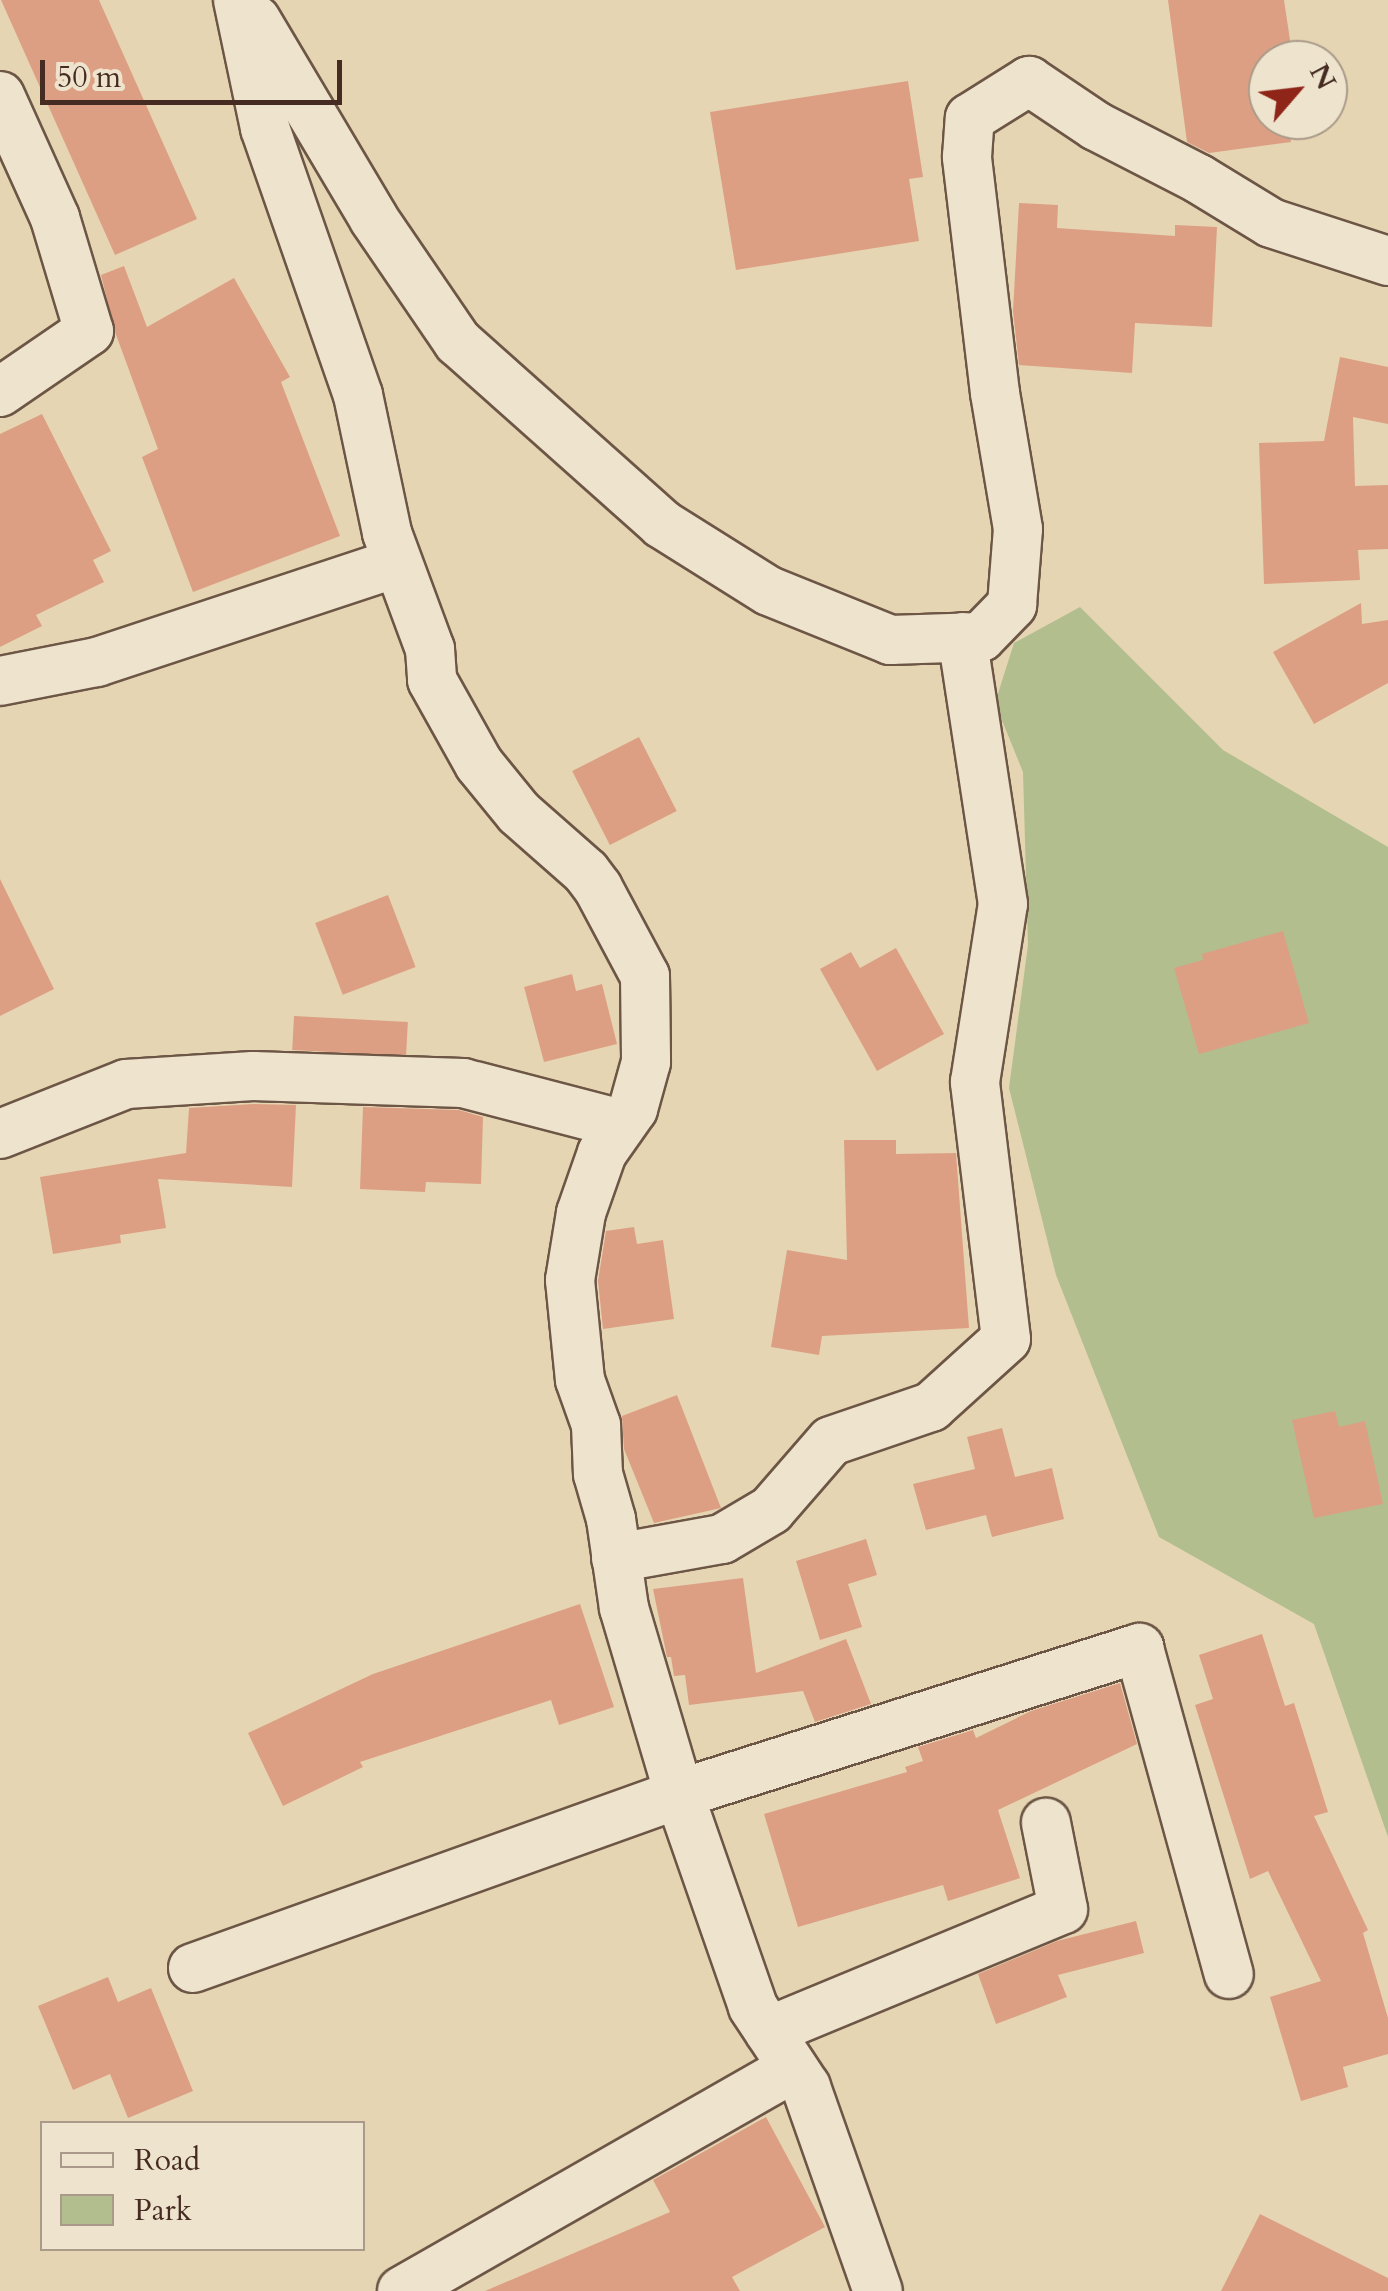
<!DOCTYPE html>
<html>
<head>
<meta charset="utf-8">
<style>
	body { margin:0 }
	#map { position:relative; width:1388px; height:2291px; overflow:hidden; background:#e5d5b2; font-family:Cardo,serif }
	div>[style] { position:absolute }
	.green>* { inset:0; background:#b2be8e }
	.building>* { inset:0; background:#dd9f84; transform-origin:0 0 }
	.roads { filter:drop-shadow(2px 0 #6d5646) drop-shadow(-2px 0 #6d5646) drop-shadow(0 2px #6d5646) drop-shadow(0 -2px #6d5646) }
	.minor>* { height:48px; margin:-24px; padding:0 24px; transform-origin:24px; border-radius:24px; background:#eee4cd }
	span { translate:-50% -50%; white-space:nowrap; text-align:center; line-height:1.15; -webkit-text-stroke:8px #eee4cd; paint-order:stroke }
	.legend { position:absolute; left:40px; top:2121px; width:325px; height:130px; box-sizing:border-box; background:#eee4cd; border:2px solid #aa9a89; margin:0; padding:12px 18px; list-style:none; font-size:30px; color:#452b22 }
	.legend li { display:flex; align-items:center; gap:20px; height:50px }
	.legend b { width:50px; border:2px solid #aa9a89 }
	.north { position:absolute; left:1248px; top:40px; width:100px; height:100px; box-sizing:border-box; background:#eee4cd; border:2px solid #aa9a89; border-radius:50%; rotate:62deg; font-size:28px; font-weight:700; line-height:40px; text-align:center; color:#452b22 }
	.north::after { content:''; display:block; margin:auto; width:35px; height:45px; background:#8f2418; clip-path:polygon(50% 0,100% 100%,50% 72%,0 100%) }
	.scale { position:absolute; left:40px; top:60px; width:302px; height:45px; box-sizing:border-box; border:5px solid #452b22; border-top:0; padding-left:12px; font-size:30px; line-height:35px; white-space:nowrap; color:#452b22; -webkit-text-stroke:8px #eee4cd; paint-order:stroke }
</style>
</head>
<body>
<div id="map">
	<div class="green">
		<div style="clip-path:polygon(1080px 607px,1223px 750px,1388px 847px,1388px 1837px,1314px 1624px,1159px 1537px,1056px 1275px,1009px 1088px,1028px 945px,1023px 772px,995px 703px,1014px 643px)"></div>
	</div>
	<div class="building">
		<div style="clip-path:polygon(1px 0,99px 0,197px 219px,115px 255px)"></div>
		<div style="clip-path:polygon(1168px 0,1284px 0,1293px 60px,1268px 60px,1268px 120px,1288px 120px,1291px 142px,1209px 153px,1187px 142px)"></div>
		<div style="clip-path:polygon(908px 81px,923px 177px,909px 179px,919px 241px,736px 270px,710px 112px)"></div>
		<div style="clip-path:polygon(1019px 203px,1058px 205px,1057px 228px,1175px 236px,1175px 225px,1217px 227px,1212px 327px,1135px 323px,1132px 373px,1019px 365px,1013px 311px)"></div>
		<div style="clip-path:polygon(124px 266px,147px 327px,234px 278px,290px 377px,281px 382px,340px 536px,193px 592px,142px 457px,158px 449px,115px 332px,101px 275px)"></div>
		<div style="clip-path:polygon(1340px 357px,1388px 367px,1388px 424px,1353px 417px,1355px 486px,1388px 485px,1388px 549px,1358px 550px,1360px 580px,1264px 584px,1259px 443px,1324px 441px)"></div>
		<div style="clip-path:polygon(42px 414px,111px 551px,93px 560px,104px 582px,36px 615px,42px 626px,0 647px,0 434px)"></div>
		<div style="clip-path:polygon(1361px 603px,1362px 624px,1388px 620px,1388px 683px,1314px 724px,1273px 652px)"></div>
		<div style="left:639px;top:737px;width:83px;height:75px;rotate:63deg"></div>
		<div style="clip-path:polygon(0 879px,54px 989px,0 1016px)"></div>
		<div style="left:388px;top:895px;width:77px;height:78px;rotate:69deg"></div>
		<div style="clip-path:polygon(1283px 931px,1309px 1023px,1199px 1054px,1174px 968px,1203px 960px,1202px 954px)"></div>
		<div style="clip-path:polygon(896px 948px,944px 1034px,877px 1071px,820px 969px,851px 952px,860px 968px)"></div>
		<div style="clip-path:polygon(572px 974px,576px 991px,602px 984px,617px 1044px,544px 1062px,524px 987px)"></div>
		<div style="left:294px;top:1016px;width:114px;height:34px;rotate:3deg"></div>
		<div style="clip-path:polygon(253px 1104px,296px 1105px,292px 1187px,158px 1179px,166px 1228px,120px 1235px,121px 1243px,53px 1254px,40px 1177px,186px 1153px,189px 1108px)"></div>
		<div style="clip-path:polygon(363px 1107px,459px 1110px,483px 1117px,481px 1184px,426px 1182px,425px 1192px,360px 1189px)"></div>
		<div style="clip-path:polygon(844px 1140px,896px 1140px,896px 1154px,956px 1153px,969px 1328px,822px 1336px,819px 1355px,771px 1347px,787px 1250px,847px 1260px)"></div>
		<div style="clip-path:polygon(634px 1227px,637px 1244px,663px 1240px,674px 1319px,603px 1329px,598px 1281px,606px 1231px)"></div>
		<div style="clip-path:polygon(677px 1395px,721px 1508px,654px 1523px,624px 1449px,622px 1416px)"></div>
		<div style="clip-path:polygon(1335px 1411px,1339px 1427px,1365px 1421px,1383px 1504px,1314px 1518px,1292px 1420px)"></div>
		<div style="clip-path:polygon(1002px 1428px,1015px 1477px,1052px 1468px,1064px 1519px,992px 1537px,986px 1515px,926px 1530px,913px 1484px,975px 1469px,967px 1437px)"></div>
		<div style="clip-path:polygon(866px 1539px,877px 1575px,848px 1584px,862px 1627px,820px 1640px,796px 1561px)"></div>
		<div style="clip-path:polygon(743px 1578px,756px 1673px,846px 1639px,871px 1704px,815px 1722px,803px 1691px,689px 1705px,685px 1675px,674px 1676px,671px 1657px,667px 1657px,653px 1589px)"></div>
		<div style="clip-path:polygon(580px 1604px,614px 1707px,559px 1725px,551px 1700px,360px 1762px,363px 1767px,283px 1806px,248px 1733px,373px 1674px)"></div>
		<div style="clip-path:polygon(1262px 1634px,1285px 1706px,1294px 1703px,1328px 1812px,1314px 1816px,1368px 1930px,1363px 1933px,1388px 2018px,1388px 2054px,1343px 2067px,1348px 2087px,1301px 2101px,1270px 1997px,1321px 1981px,1268px 1871px,1250px 1879px,1195px 1705px,1213px 1699px,1199px 1655px)"></div>
		<div style="clip-path:polygon(1120px 1683px,1137px 1744px,998px 1810px,1020px 1878px,948px 1901px,943px 1885px,798px 1927px,764px 1814px,907px 1772px,905px 1767px,923px 1761px,918px 1747px,973px 1730px,976px 1738px,1031px 1711px)"></div>
		<div style="clip-path:polygon(1136px 1921px,1144px 1953px,1058px 1975px,1067px 1997px,996px 2024px,978px 1974px,1057px 1941px)"></div>
		<div style="clip-path:polygon(108px 1977px,118px 2002px,151px 1988px,193px 2091px,128px 2118px,110px 2074px,73px 2090px,38px 2006px)"></div>
		<div style="clip-path:polygon(766px 2117px,825px 2227px,732px 2277px,740px 2291px,485px 2291px,670px 2212px,653px 2180px)"></div>
		<div style="clip-path:polygon(1260px 2214px,1388px 2278px,1388px 2291px,1221px 2291px)"></div>
	</div>
	<div class="roads">
		<div class="minor">
			<div style="left:238px;top:0;width:131px;rotate:78.1deg"></div>
			<div style="left:265px;top:128px;width:283px;rotate:70.8deg"></div>
			<div style="left:358px;top:395px;width:141px;rotate:78.1deg"></div>
			<div style="left:387px;top:533px;width:124px;rotate:69.7deg"></div>
			<div style="left:430px;top:649px;width:31px;rotate:86deg"></div>
			<div style="left:432px;top:680px;width:96px;rotate:60.8deg"></div>
			<div style="left:479px;top:764px;width:63px;rotate:50.8deg"></div>
			<div style="left:519px;top:813px;width:89px;rotate:41.4deg"></div>
			<div style="left:586px;top:872px;width:20px;rotate:53deg"></div>
			<div style="left:598px;top:888px;width:100px;rotate:61.9deg"></div>
			<div style="left:645px;top:976px;width:86px;rotate:89.3deg"></div>
			<div style="left:646px;top:1062px;width:49px;rotate:105.5deg"></div>
			<div style="left:633px;top:1109px;width:54px;rotate:125.2deg"></div>
			<div style="left:602px;top:1153px;width:64px;rotate:109.3deg"></div>
			<div style="left:581px;top:1213px;width:68px;rotate:99.3deg"></div>
			<div style="left:570px;top:1280px;width:100px;rotate:84.3deg"></div>
			<div style="left:580px;top:1380px;width:48px;rotate:70.4deg"></div>
			<div style="left:596px;top:1425px;width:49px;rotate:87.7deg"></div>
			<div style="left:598px;top:1474px;width:47px;rotate:73.9deg"></div>
			<div style="left:611px;top:1519px;width:90px;rotate:81.7deg"></div>
			<div style="left:624px;top:1608px;width:194px;rotate:73.5deg"></div>
			<div style="left:679px;top:1794px;width:225px;rotate:70.8deg"></div>
			<div style="left:753px;top:2007px;width:96px;rotate:56.5deg"></div>
			<div style="left:806px;top:2087px;width:216px;rotate:70.6deg"></div>
			<div style="left:256px;top:20px;width:231px;rotate:59.3deg"></div>
			<div style="left:374px;top:219px;width:149px;rotate:55.7deg"></div>
			<div style="left:458px;top:342px;width:273px;rotate:41.7deg"></div>
			<div style="left:662px;top:524px;width:126px;rotate:32.1deg"></div>
			<div style="left:769px;top:591px;width:131px;rotate:22deg"></div>
			<div style="left:890px;top:640px;width:91px;rotate:-1.9deg"></div>
			<div style="left:981px;top:637px;width:45px;rotate:-45.9deg"></div>
			<div style="left:1012px;top:605px;width:76px;rotate:-85.5deg"></div>
			<div style="left:1018px;top:529px;width:138px;rotate:-99.6deg"></div>
			<div style="left:995px;top:393px;width:238px;rotate:-96.8deg"></div>
			<div style="left:967px;top:157px;width:39px;rotate:-86deg"></div>
			<div style="left:970px;top:118px;width:70px;rotate:-32.1deg"></div>
			<div style="left:1029px;top:81px;width:81px;rotate:33.9deg"></div>
			<div style="left:1096px;top:126px;width:116px;rotate:27.2deg"></div>
			<div style="left:1199px;top:179px;width:84px;rotate:31.4deg"></div>
			<div style="left:1271px;top:223px;width:123px;rotate:18deg"></div>
			<div style="left:0;top:96px;width:134px;rotate:65.7deg"></div>
			<div style="left:55px;top:218px;width:118px;rotate:73.3deg"></div>
			<div style="left:89px;top:331px;width:108px;rotate:145.6deg"></div>
			<div style="left:0;top:681px;width:99px;rotate:-11.1deg"></div>
			<div style="left:97px;top:662px;width:316px;rotate:-18.3deg"></div>
			<div style="left:0;top:1134px;width:136px;rotate:-21.6deg"></div>
			<div style="left:126px;top:1084px;width:127px;rotate:-3.6deg"></div>
			<div style="left:253px;top:1076px;width:210px;rotate:1.9deg"></div>
			<div style="left:463px;top:1083px;width:162px;rotate:14.6deg"></div>
			<div style="left:616px;top:1558px;width:108px;rotate:-10.2deg"></div>
			<div style="left:722px;top:1539px;width:57px;rotate:-30.6deg"></div>
			<div style="left:771px;top:1510px;width:91px;rotate:-49deg"></div>
			<div style="left:831px;top:1441px;width:106px;rotate:-18.8deg"></div>
			<div style="left:931px;top:1407px;width:101px;rotate:-42.2deg"></div>
			<div style="left:1006px;top:1339px;width:259px;rotate:-96.9deg"></div>
			<div style="left:975px;top:1082px;width:180px;rotate:-81.1deg"></div>
			<div style="left:1003px;top:904px;width:270px;rotate:-98.7deg"></div>
			<div style="left:193px;top:1968px;width:516px;rotate:-19.7deg"></div>
			<div style="left:679px;top:1794px;width:483px;rotate:-17.6deg"></div>
			<div style="left:1139px;top:1648px;width:338px;rotate:74.6deg"></div>
			<div style="left:769px;top:2031px;width:318px;rotate:-22.5deg"></div>
			<div style="left:1063px;top:1909px;width:88px;rotate:-101.2deg"></div>
			<div style="left:402px;top:2291px;width:450px;rotate:-29.7deg"></div>
		</div>
	</div>
	<ul class="legend">
	<li><b style="height:12px;background:#eee4cd"></b>Road</li>
	<li><b style="height:28px;background:#b2be8e"></b>Park</li>
	</ul>
	<div class="north">N</div>
	<div class="scale">50 m</div>
</div>
</body>
</html>
